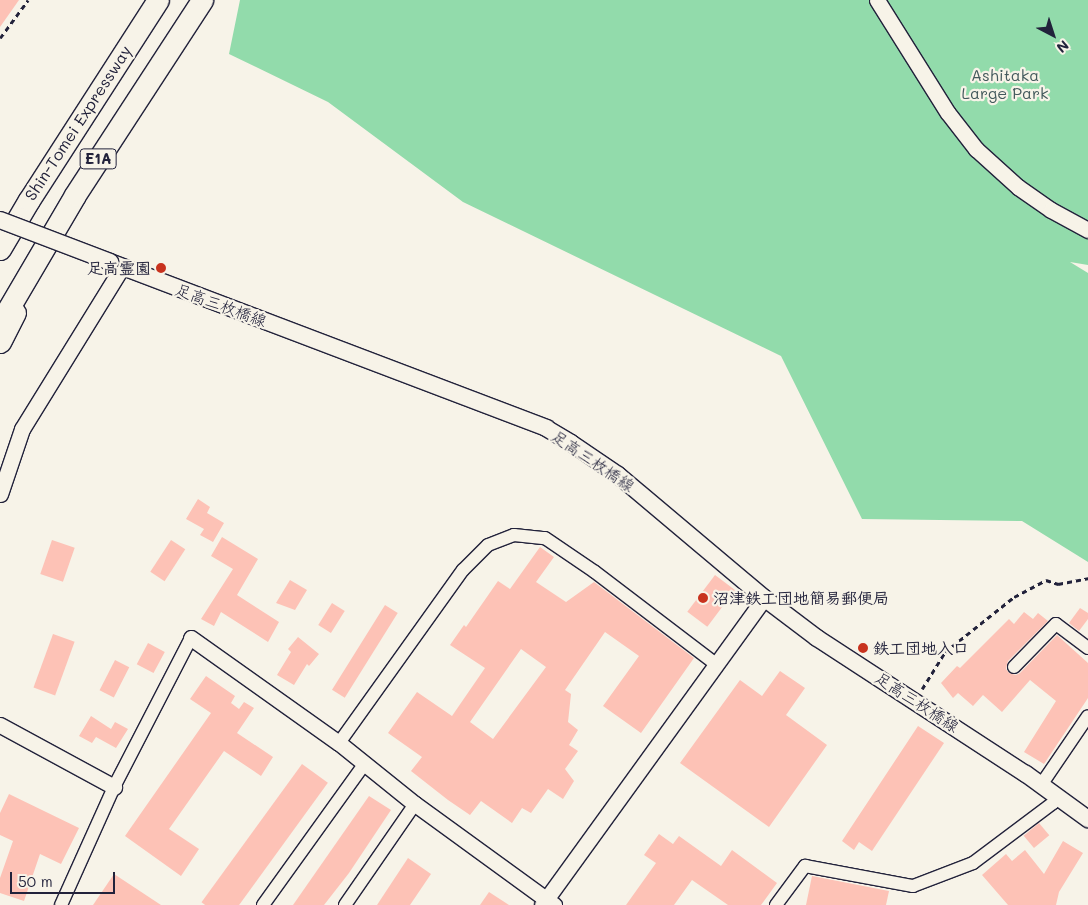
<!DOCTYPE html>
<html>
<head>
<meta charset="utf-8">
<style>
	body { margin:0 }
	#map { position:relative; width:1088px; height:905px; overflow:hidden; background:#f7f3e8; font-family:Mali,"Klee One",sans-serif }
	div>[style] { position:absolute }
	.green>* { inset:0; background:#92dbab }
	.building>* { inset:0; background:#fdc2b6; transform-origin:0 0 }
	.path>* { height:2.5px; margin-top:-1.25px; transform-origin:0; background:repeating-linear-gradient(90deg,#22223b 0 5px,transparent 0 9px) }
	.roads { filter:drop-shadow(1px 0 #22223b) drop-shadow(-1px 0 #22223b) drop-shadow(0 1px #22223b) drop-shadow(0 -1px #22223b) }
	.minor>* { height:12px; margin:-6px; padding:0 6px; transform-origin:6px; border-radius:6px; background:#f7f3e8 }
	.tertiary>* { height:15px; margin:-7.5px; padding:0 7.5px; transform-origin:7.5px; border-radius:7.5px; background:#f7f3e8 }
	.secondary>* { height:16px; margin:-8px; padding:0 8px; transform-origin:8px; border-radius:8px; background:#f7f3e8 }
	.motorway>* { height:21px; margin:-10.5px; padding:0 10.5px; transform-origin:10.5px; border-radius:10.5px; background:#f7f3e8 }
	.bridges { filter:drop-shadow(1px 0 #22223b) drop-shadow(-1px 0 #22223b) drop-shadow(0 1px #22223b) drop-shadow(0 -1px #22223b) }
	.secondary-bridge>* { height:16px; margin:-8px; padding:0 8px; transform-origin:8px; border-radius:8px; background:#f7f3e8 }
	.dots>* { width:14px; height:14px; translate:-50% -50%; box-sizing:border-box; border:2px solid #f7f3e8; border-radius:50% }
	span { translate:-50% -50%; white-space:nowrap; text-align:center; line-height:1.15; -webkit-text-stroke:4.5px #f7f3e8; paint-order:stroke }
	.shield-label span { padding:1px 4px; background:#f7f3e8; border:1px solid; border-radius:4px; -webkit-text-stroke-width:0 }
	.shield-label { font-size:15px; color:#22223b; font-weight:700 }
	.park-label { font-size:16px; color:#445a5d }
	.street-label { font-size:16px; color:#22223b }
	.poi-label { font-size:16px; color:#22223b; font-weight:700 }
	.right { translate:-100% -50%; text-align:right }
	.left { translate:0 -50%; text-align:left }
	.north { position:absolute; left:1028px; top:10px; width:50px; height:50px; -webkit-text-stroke:4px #f7f3e8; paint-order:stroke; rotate:140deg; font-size:14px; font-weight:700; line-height:20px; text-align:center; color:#22223b }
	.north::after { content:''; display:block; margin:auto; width:18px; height:22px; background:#22223b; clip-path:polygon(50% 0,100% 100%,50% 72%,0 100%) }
	.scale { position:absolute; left:10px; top:872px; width:105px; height:22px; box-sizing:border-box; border:2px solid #22223b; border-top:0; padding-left:6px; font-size:15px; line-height:18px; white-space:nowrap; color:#22223b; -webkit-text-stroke:4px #f7f3e8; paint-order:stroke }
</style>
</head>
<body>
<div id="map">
	<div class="green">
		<div style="clip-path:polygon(240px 0,1088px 0,1088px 265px,1070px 262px,1088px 273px,1088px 562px,1022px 521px,862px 519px,781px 356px,463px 202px,328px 102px,229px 54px)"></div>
	</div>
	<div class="building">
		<div style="clip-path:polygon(0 0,19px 0,0 27px)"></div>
		<div style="clip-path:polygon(198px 499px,210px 507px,207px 513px,224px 523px,213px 542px,200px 535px,204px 529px,186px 519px)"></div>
		<div style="clip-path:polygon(222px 537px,258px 559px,237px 595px,279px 622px,268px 642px,221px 612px,214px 626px,201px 619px,233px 569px,211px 556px)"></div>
		<div style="left:52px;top:540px;width:24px;height:36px;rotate:19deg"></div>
		<div style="left:171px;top:540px;width:17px;height:38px;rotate:33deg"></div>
		<div style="clip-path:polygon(evenodd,540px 547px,554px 557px,536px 582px,566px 602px,594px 582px,694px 658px,641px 733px,603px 706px,639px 656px,605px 632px,565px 690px,571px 694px,568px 722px,578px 730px,569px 745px,578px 751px,565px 769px,574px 781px,563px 799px,548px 789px,531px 813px,522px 808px,512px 823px,481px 801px,470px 815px,448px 800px,411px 771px,422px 757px,388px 733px,417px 692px,452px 716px,485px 668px,450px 645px,464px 625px,466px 627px,498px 581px,510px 589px,540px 547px,521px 649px,546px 667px,493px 739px,470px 722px,521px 649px)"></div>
		<div style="left:715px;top:575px;width:25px;height:46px;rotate:37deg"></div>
		<div style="clip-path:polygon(290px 580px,307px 590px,295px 610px,276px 603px)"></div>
		<div style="left:332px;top:603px;width:15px;height:26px;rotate:32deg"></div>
		<div style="left:385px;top:605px;width:15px;height:100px;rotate:32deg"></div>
		<div style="clip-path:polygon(1080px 608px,1088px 613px,1088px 619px,1079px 631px,1069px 623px)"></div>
		<div style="clip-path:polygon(1024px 612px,1033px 619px,1038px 613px,1048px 621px,1008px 661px,1006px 669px,1009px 673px,1016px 675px,1020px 673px,1057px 635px,1088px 663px,1088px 698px,1044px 764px,1024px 752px,1056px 701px,1030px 680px,1002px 712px,983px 695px,973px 706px,958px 693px,953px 698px,941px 683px,957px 666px,960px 668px,1009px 619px,1014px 624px)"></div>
		<div style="left:53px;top:634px;width:23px;height:57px;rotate:20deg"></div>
		<div style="clip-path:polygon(298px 637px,319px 654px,309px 666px,307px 664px,294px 685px,277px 675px,291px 652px,288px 649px)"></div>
		<div style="left:148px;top:643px;width:19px;height:24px;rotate:28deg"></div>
		<div style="left:115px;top:660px;width:16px;height:34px;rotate:27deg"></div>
		<div style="clip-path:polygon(780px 671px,805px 688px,786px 715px,827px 745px,769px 827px,680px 763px,740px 680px,762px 696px)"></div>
		<div style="clip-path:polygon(206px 676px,235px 696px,231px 703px,239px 709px,244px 702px,254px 708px,237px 733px,273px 757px,261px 776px,224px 751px,169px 829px,199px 849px,181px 876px,125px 836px,211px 713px,190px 699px)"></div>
		<div style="clip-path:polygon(91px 716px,111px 729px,115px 722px,128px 729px,116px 748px,96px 737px,92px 743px,79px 736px)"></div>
		<div style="clip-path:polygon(918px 726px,944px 743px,872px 851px,859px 842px,854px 850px,842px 841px)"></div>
		<div style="left:302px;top:764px;width:32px;height:171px;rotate:36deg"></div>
		<div style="clip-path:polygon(9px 794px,79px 828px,61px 864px,40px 854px,24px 901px,0 893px,0 878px,13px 841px,0 835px,0 813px)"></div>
		<div style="clip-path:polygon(369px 796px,391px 810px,349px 873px,324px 905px,293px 905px)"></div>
		<div style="left:1039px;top:823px;width:16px;height:20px;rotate:50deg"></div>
		<div style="clip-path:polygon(659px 834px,673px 844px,679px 836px,721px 866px,732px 850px,777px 883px,761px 905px,728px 905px,692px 880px,674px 905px,626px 905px,656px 863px,644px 855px)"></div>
		<div style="clip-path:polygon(1063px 841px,1083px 853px,1059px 892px,1056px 905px,1008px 905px,982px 875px,1006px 854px,1012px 861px,1025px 850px,1044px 874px)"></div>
		<div style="clip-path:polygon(408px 858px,431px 874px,410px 905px,377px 905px)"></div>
		<div style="clip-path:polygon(114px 874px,161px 905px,93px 905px)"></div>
		<div style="clip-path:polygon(812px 876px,889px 891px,886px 905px,806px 905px)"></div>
		<div style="clip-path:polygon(489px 892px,509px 905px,480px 905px)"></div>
	</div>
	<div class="path">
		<div style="left:0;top:38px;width:47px;rotate:-53.6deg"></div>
		<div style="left:922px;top:689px;width:44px;rotate:-58.1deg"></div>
		<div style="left:945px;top:652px;width:88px;rotate:-38.6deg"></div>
		<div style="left:1014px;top:597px;width:36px;rotate:-28deg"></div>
		<div style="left:1046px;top:580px;width:13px;rotate:18deg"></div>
		<div style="left:1058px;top:584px;width:31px;rotate:-11deg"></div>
	</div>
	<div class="roads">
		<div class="minor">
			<div style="left:1014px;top:667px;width:60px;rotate:-45.7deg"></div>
			<div style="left:1056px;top:624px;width:40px;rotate:37deg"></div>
			<div style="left:339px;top:743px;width:213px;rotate:-54.4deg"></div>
			<div style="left:463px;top:570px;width:35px;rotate:-45deg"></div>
			<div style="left:488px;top:545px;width:28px;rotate:-21deg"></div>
			<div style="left:514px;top:535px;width:31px;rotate:6deg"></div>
			<div style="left:545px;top:538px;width:60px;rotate:34.2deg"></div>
			<div style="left:595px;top:572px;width:153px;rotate:37.3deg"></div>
			<div style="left:1041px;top:785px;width:83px;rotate:-55.7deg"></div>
			<div style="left:61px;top:905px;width:129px;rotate:-65.8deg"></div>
			<div style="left:114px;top:787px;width:168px;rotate:-62.7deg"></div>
			<div style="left:263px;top:905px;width:175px;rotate:-54.3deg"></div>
			<div style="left:345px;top:905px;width:123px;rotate:-55.3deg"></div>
			<div style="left:776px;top:905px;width:49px;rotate:-53.4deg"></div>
			<div style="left:805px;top:866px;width:110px;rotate:10.5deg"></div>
			<div style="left:913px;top:886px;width:64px;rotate:-21deg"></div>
			<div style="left:973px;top:863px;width:100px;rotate:-36.9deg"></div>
			<div style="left:1053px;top:803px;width:7px;rotate:-63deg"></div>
		</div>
		<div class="tertiary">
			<div style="left:877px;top:0;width:133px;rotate:57.9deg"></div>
			<div style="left:948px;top:113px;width:46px;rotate:52.1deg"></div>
			<div style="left:976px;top:149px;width:57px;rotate:42.1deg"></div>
			<div style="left:1018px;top:187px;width:40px;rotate:34.9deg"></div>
			<div style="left:1051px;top:210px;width:42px;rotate:28.4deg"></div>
			<div style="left:0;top:494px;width:69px;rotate:-71.3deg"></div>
			<div style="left:22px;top:429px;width:190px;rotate:-58.3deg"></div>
			<div style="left:191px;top:638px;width:181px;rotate:35.4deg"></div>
			<div style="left:339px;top:743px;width:97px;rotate:38.8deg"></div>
			<div style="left:415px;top:804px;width:172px;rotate:36deg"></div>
			<div style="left:0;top:725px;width:130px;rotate:28.5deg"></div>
			<div style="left:542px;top:905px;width:379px;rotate:-54.1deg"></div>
		</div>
		<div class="secondary">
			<div style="left:110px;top:262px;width:467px;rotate:20.8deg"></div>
			<div style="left:546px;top:428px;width:29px;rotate:31deg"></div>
			<div style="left:571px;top:443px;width:57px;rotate:34.2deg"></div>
			<div style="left:618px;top:475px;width:191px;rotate:40.1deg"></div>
			<div style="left:764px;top:598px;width:66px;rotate:37deg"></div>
			<div style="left:817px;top:638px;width:249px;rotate:33.1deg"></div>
			<div style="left:1026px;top:774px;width:77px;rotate:36deg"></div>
		</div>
		<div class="motorway">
			<div style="left:0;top:249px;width:57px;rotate:-59.4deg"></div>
			<div style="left:29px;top:200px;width:238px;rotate:-57.2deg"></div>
			<div style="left:0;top:323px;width:148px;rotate:-59.6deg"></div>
			<div style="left:75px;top:195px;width:233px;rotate:-56.9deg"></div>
			<div style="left:0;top:342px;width:33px;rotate:-63deg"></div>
		</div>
	</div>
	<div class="bridges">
		<div class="secondary-bridge">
			<div style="left:0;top:220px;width:118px;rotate:20.9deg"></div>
		</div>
	</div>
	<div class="dots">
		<div style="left:161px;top:268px;background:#c8321e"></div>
		<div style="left:703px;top:598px;background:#c8321e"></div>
		<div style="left:863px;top:648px;background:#c8321e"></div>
	</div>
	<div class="shield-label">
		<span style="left:98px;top:159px">E1A</span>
	</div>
	<div class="park-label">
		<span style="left:1005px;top:84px">Ashitaka<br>Large Park</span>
	</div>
	<div class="street-label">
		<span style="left:78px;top:123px;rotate:-57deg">Shin-Tomei Expressway</span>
		<span style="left:221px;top:305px;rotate:20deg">足高三枚橋線</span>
		<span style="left:593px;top:461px;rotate:34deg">足高三枚橋線</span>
		<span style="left:917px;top:702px;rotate:33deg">足高三枚橋線</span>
	</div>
	<div class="poi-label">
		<span class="right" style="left:151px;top:268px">足高霊園</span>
		<span class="left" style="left:713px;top:598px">沼津鉄工団地簡易郵便局</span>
		<span class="left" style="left:873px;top:648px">鉄工団地入口</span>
	</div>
	<div class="north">N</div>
	<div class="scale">50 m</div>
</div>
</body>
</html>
